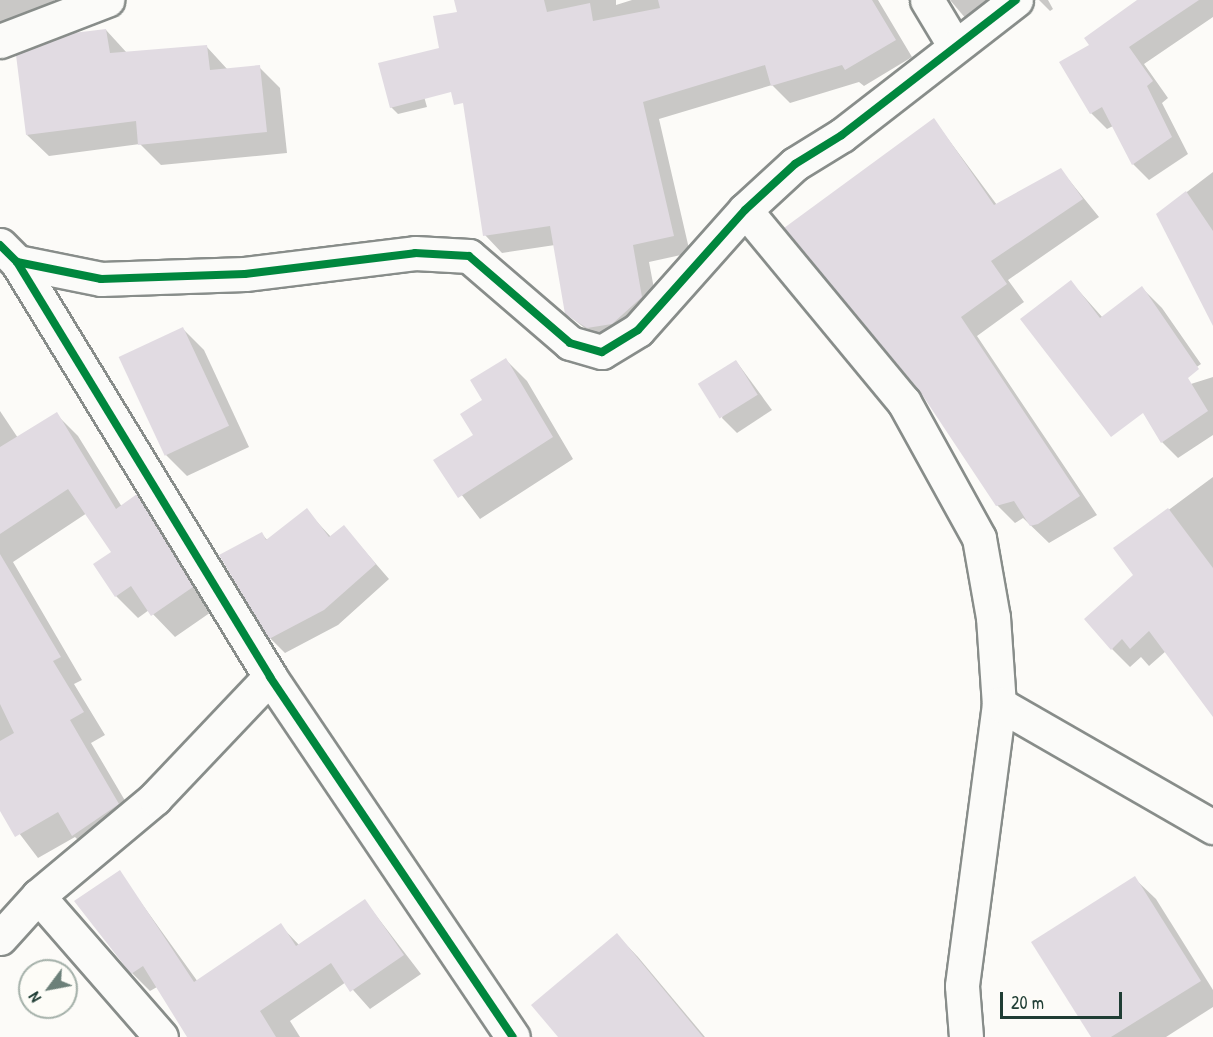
<!DOCTYPE html>
<html>
<head>
<meta charset="utf-8">
<style>
	body { margin:0 }
	#map { position:relative; width:1213px; height:1037px; overflow:hidden; background:#fcfbf8; font-family:"Patrick Hand",sans-serif }
	div>[style] { position:absolute }
	.shadow>* { inset:0; background:#0003 }
	.building>* { inset:0; background:#e1dbe2; transform-origin:0 0 }
	.roads { filter:drop-shadow(2px 0 #888d8a) drop-shadow(-2px 0 #888d8a) drop-shadow(0 2px #888d8a) drop-shadow(0 -2px #888d8a) }
	.street>* { height:33px; margin:-16.5px; padding:0 16.5px; transform-origin:16.5px; border-radius:16.5px; background:#fbfbf9 }
	.cycleway>* { height:8px; margin:-4px; padding:0 4px; transform-origin:4px; border-radius:4px; background:#00873e }
	span { translate:-50% -50%; white-space:nowrap; text-align:center; line-height:1.15; -webkit-text-stroke:6px #fdfcf7; paint-order:stroke }
	.north { position:absolute; left:18px; top:959px; width:60px; height:60px; box-sizing:border-box; background:#fdfcf7; border:2px solid #a4b0a9; border-radius:50%; rotate:238deg; font-size:16px; font-weight:700; line-height:24px; text-align:center; color:#1f3d34 }
	.north::after { content:''; display:block; margin:auto; width:21px; height:27px; background:#6c8079; clip-path:polygon(50% 0,100% 100%,50% 72%,0 100%) }
	.scale { position:absolute; left:1000px; top:992px; width:122px; height:27px; box-sizing:border-box; border:3px solid #1f3d34; border-top:0; padding-left:8px; font-size:18px; line-height:21px; white-space:nowrap; color:#1f3d34; -webkit-text-stroke:4px #fdfcf7; paint-order:stroke }
</style>
</head>
<body>
<div id="map">
	<div class="shadow">
		<div style="clip-path:polygon(0 0,54px 0,53px 30px,0 42px)"></div>
		<div style="clip-path:polygon(456px 0,616px 0,616px 5px,632px 0,878px 0,912px 57px,864px 86px,859px 82px,790px 103px,772px 85px,659px 119px,690px 253px,649px 262px,659px 315px,606px 345px,567px 314px,555px 245px,502px 253px,485px 235px)"></div>
		<div style="clip-path:polygon(950px 0,1020px 0,972px 26px)"></div>
		<div style="clip-path:polygon(1039px 0,1048px 0,1053px 9px,1050px 11px)"></div>
		<div style="clip-path:polygon(1138px 0,1213px 0,1213px 17px,1144px 64px,1168px 98px,1162px 103px,1188px 154px,1149px 180px,1133px 164px,1113px 126px,1107px 129px,1091px 113px,1091px 46px)"></div>
		<div style="clip-path:polygon(106px 30px,127px 53px,206px 46px,228px 70px,259px 67px,280px 88px,287px 153px,161px 165px,140px 144px,49px 156px,27px 135px)"></div>
		<div style="clip-path:polygon(415px 65px,427px 107px,398px 114px,391px 107px)"></div>
		<div style="clip-path:polygon(934px 120px,997px 205px,1061px 170px,1099px 217px,1008px 280px,1024px 302px,977px 336px,1097px 515px,1049px 543px,1023px 518px,1015px 523px,997px 505px,920px 389px)"></div>
		<div style="clip-path:polygon(1213px 172px,1213px 323px,1158px 214px)"></div>
		<div style="clip-path:polygon(1071px 282px,1103px 318px,1142px 288px,1162px 308px,1201px 364px,1156px 395px,1213px 377px,1213px 435px,1178px 458px,1162px 442px)"></div>
		<div style="clip-path:polygon(183px 329px,204px 350px,249px 447px,187px 476px,166px 455px)"></div>
		<div style="clip-path:polygon(506px 360px,527px 381px,573px 459px,480px 519px,436px 461px,475px 435px,484px 400px)"></div>
		<div style="clip-path:polygon(736px 361px,772px 410px,737px 433px,722px 418px)"></div>
		<div style="clip-path:polygon(0 411px,18px 438px,56px 414px,78px 436px,122px 507px,137px 496px,159px 518px,214px 610px,175px 637px,149px 610px,138px 618px,116px 596px,113px 552px,87px 513px,13px 562px,82px 680px,74px 684px,105px 735px,91px 743px,140px 826px,95px 857px,75px 837px,38px 858px,0 808px)"></div>
		<div style="clip-path:polygon(1213px 477px,1213px 714px,1166px 651px,1149px 666px,1141px 657px,1130px 667px,1112px 649px,1135px 575px,1116px 549px)"></div>
		<div style="clip-path:polygon(306px 510px,331px 537px,344px 527px,389px 579px,338px 625px,285px 653px,270px 638px,262px 534px,268px 541px)"></div>
		<div style="clip-path:polygon(119px 872px,198px 982px,280px 925px,300px 946px,365px 901px,421px 974px,370px 1009px,346px 982px,290px 1021px,300px 1037px,188px 1037px,157px 987px,150px 991px,132px 973px,76px 901px)"></div>
		<div style="clip-path:polygon(1134px 878px,1156px 899px,1213px 990px,1213px 1007px,1166px 1037px,1093px 1037px)"></div>
		<div style="clip-path:polygon(617px 935px,638px 957px,705px 1037px,560px 1037px)"></div>
	</div>
	<div class="building">
		<div style="clip-path:polygon(454px 0,544px 0,547px 12px,590px 3px,593px 21px,660px 8px,658px 0,872px 0,896px 40px,845px 70px,842px 65px,771px 86px,765px 65px,643px 102px,674px 236px,633px 245px,642px 297px,612px 324px,587px 328px,565px 314px,550px 226px,483px 236px,463px 103px,454px 105px,451px 92px,390px 108px,378px 63px,439px 48px,433px 16px,457px 12px)"></div>
		<div style="clip-path:polygon(1137px 0,1199px 0,1129px 47px,1153px 81px,1147px 86px,1172px 137px,1132px 165px,1102px 107px,1090px 114px,1059px 62px,1089px 45px,1084px 38px)"></div>
		<div style="clip-path:polygon(106px 29px,110px 53px,207px 45px,210px 70px,260px 65px,267px 132px,138px 145px,136px 121px,26px 135px,16px 55px,73px 33px)"></div>
		<div style="clip-path:polygon(934px 118px,994px 205px,1061px 168px,1083px 199px,991px 261px,1007px 284px,961px 317px,1080px 496px,1038px 524px,1030px 526px,1014px 501px,996px 506px,919px 390px,784px 228px)"></div>
		<div style="clip-path:polygon(1186px 191px,1213px 231px,1213px 326px,1156px 214px)"></div>
		<div style="clip-path:polygon(1071px 280px,1100px 318px,1142px 286px,1199px 369px,1188px 378px,1208px 411px,1161px 443px,1143px 413px,1111px 437px,1020px 319px)"></div>
		<div style="left:183px;top:327px;width:109px;height:71px;rotate:65deg"></div>
		<div style="clip-path:polygon(506px 358px,553px 437px,458px 498px,433px 460px,473px 435px,460px 414px,482px 400px,470px 380px)"></div>
		<div style="left:736px;top:360px;width:41px;height:45px;rotate:58deg"></div>
		<div style="clip-path:polygon(57px 412px,116px 509px,137px 494px,193px 587px,151px 616px,131px 586px,115px 597px,93px 564px,111px 552px,68px 489px,0 534px,0 447px)"></div>
		<div style="clip-path:polygon(307px 508px,329px 537px,344px 525px,376px 564px,324px 610px,269px 639px,219px 555px,262px 532px,266px 540px)"></div>
		<div style="clip-path:polygon(1168px 508px,1213px 568px,1213px 717px,1149px 631px,1130px 649px,1122px 639px,1111px 650px,1084px 619px,1133px 575px,1113px 548px)"></div>
		<div style="clip-path:polygon(0 554px,61px 657px,53px 661px,84px 712px,70px 720px,119px 804px,72px 836px,58px 812px,15px 837px,0 811px,0 741px,14px 733px,0 704px)"></div>
		<div style="clip-path:polygon(120px 870px,194px 982px,281px 923px,296px 946px,365px 899px,404px 955px,350px 992px,331px 963px,260px 1011px,276px 1037px,187px 1037px,143px 966px,131px 974px,74px 901px)"></div>
		<div style="clip-path:polygon(1135px 876px,1201px 981px,1111px 1037px,1091px 1037px,1031px 942px)"></div>
		<div style="clip-path:polygon(617px 933px,703px 1037px,558px 1037px,531px 1005px)"></div>
	</div>
	<div class="roads">
		<div class="street">
			<div style="left:927px;top:0;width:52px;rotate:59deg"></div>
			<div style="left:0;top:41px;width:115px;rotate:-21deg"></div>
			<div style="left:745px;top:210px;width:249px;rotate:50.4deg"></div>
			<div style="left:904px;top:402px;width:155px;rotate:61.1deg"></div>
			<div style="left:979px;top:538px;width:80px;rotate:80deg"></div>
			<div style="left:993px;top:617px;width:87px;rotate:86.1deg"></div>
			<div style="left:999px;top:704px;width:284px;rotate:97.5deg"></div>
			<div style="left:962px;top:986px;width:51px;rotate:85.5deg"></div>
			<div style="left:0;top:245px;width:24px;rotate:45deg"></div>
			<div style="left:17px;top:262px;width:86px;rotate:11.4deg"></div>
			<div style="left:101px;top:279px;width:144px;rotate:-2deg"></div>
			<div style="left:245px;top:274px;width:171px;rotate:-7deg"></div>
			<div style="left:415px;top:253px;width:54px;rotate:3.2deg"></div>
			<div style="left:469px;top:256px;width:133px;rotate:40.7deg"></div>
			<div style="left:570px;top:343px;width:33px;rotate:16deg"></div>
			<div style="left:602px;top:352px;width:42px;rotate:-31.4deg"></div>
			<div style="left:638px;top:330px;width:161px;rotate:-48.3deg"></div>
			<div style="left:745px;top:210px;width:68px;rotate:-42.6deg"></div>
			<div style="left:795px;top:164px;width:55px;rotate:-31.7deg"></div>
			<div style="left:842px;top:135px;width:220px;rotate:-37.8deg"></div>
			<div style="left:17px;top:262px;width:486px;rotate:58.6deg"></div>
			<div style="left:270px;top:677px;width:434px;rotate:56deg"></div>
			<div style="left:999px;top:704px;width:247px;rotate:29.9deg"></div>
			<div style="left:38px;top:896px;width:187px;rotate:48.9deg"></div>
			<div style="left:0;top:938px;width:57px;rotate:-47.9deg"></div>
			<div style="left:38px;top:896px;width:153px;rotate:-39.9deg"></div>
			<div style="left:155px;top:798px;width:167px;rotate:-46.5deg"></div>
		</div>
	</div>
	<div class="cycleway">
		<div style="left:0;top:245px;width:24px;rotate:45deg"></div>
		<div style="left:17px;top:262px;width:86px;rotate:11.4deg"></div>
		<div style="left:101px;top:279px;width:144px;rotate:-2deg"></div>
		<div style="left:245px;top:274px;width:171px;rotate:-7deg"></div>
		<div style="left:415px;top:253px;width:54px;rotate:3.2deg"></div>
		<div style="left:469px;top:256px;width:133px;rotate:40.7deg"></div>
		<div style="left:570px;top:343px;width:33px;rotate:16deg"></div>
		<div style="left:602px;top:352px;width:42px;rotate:-31.4deg"></div>
		<div style="left:638px;top:330px;width:161px;rotate:-48.3deg"></div>
		<div style="left:745px;top:210px;width:68px;rotate:-42.6deg"></div>
		<div style="left:795px;top:164px;width:55px;rotate:-31.7deg"></div>
		<div style="left:842px;top:135px;width:220px;rotate:-37.8deg"></div>
		<div style="left:17px;top:262px;width:486px;rotate:58.6deg"></div>
		<div style="left:270px;top:677px;width:434px;rotate:56deg"></div>
	</div>
	<div class="north">N</div>
	<div class="scale">20 m</div>
</div>
</body>
</html>
